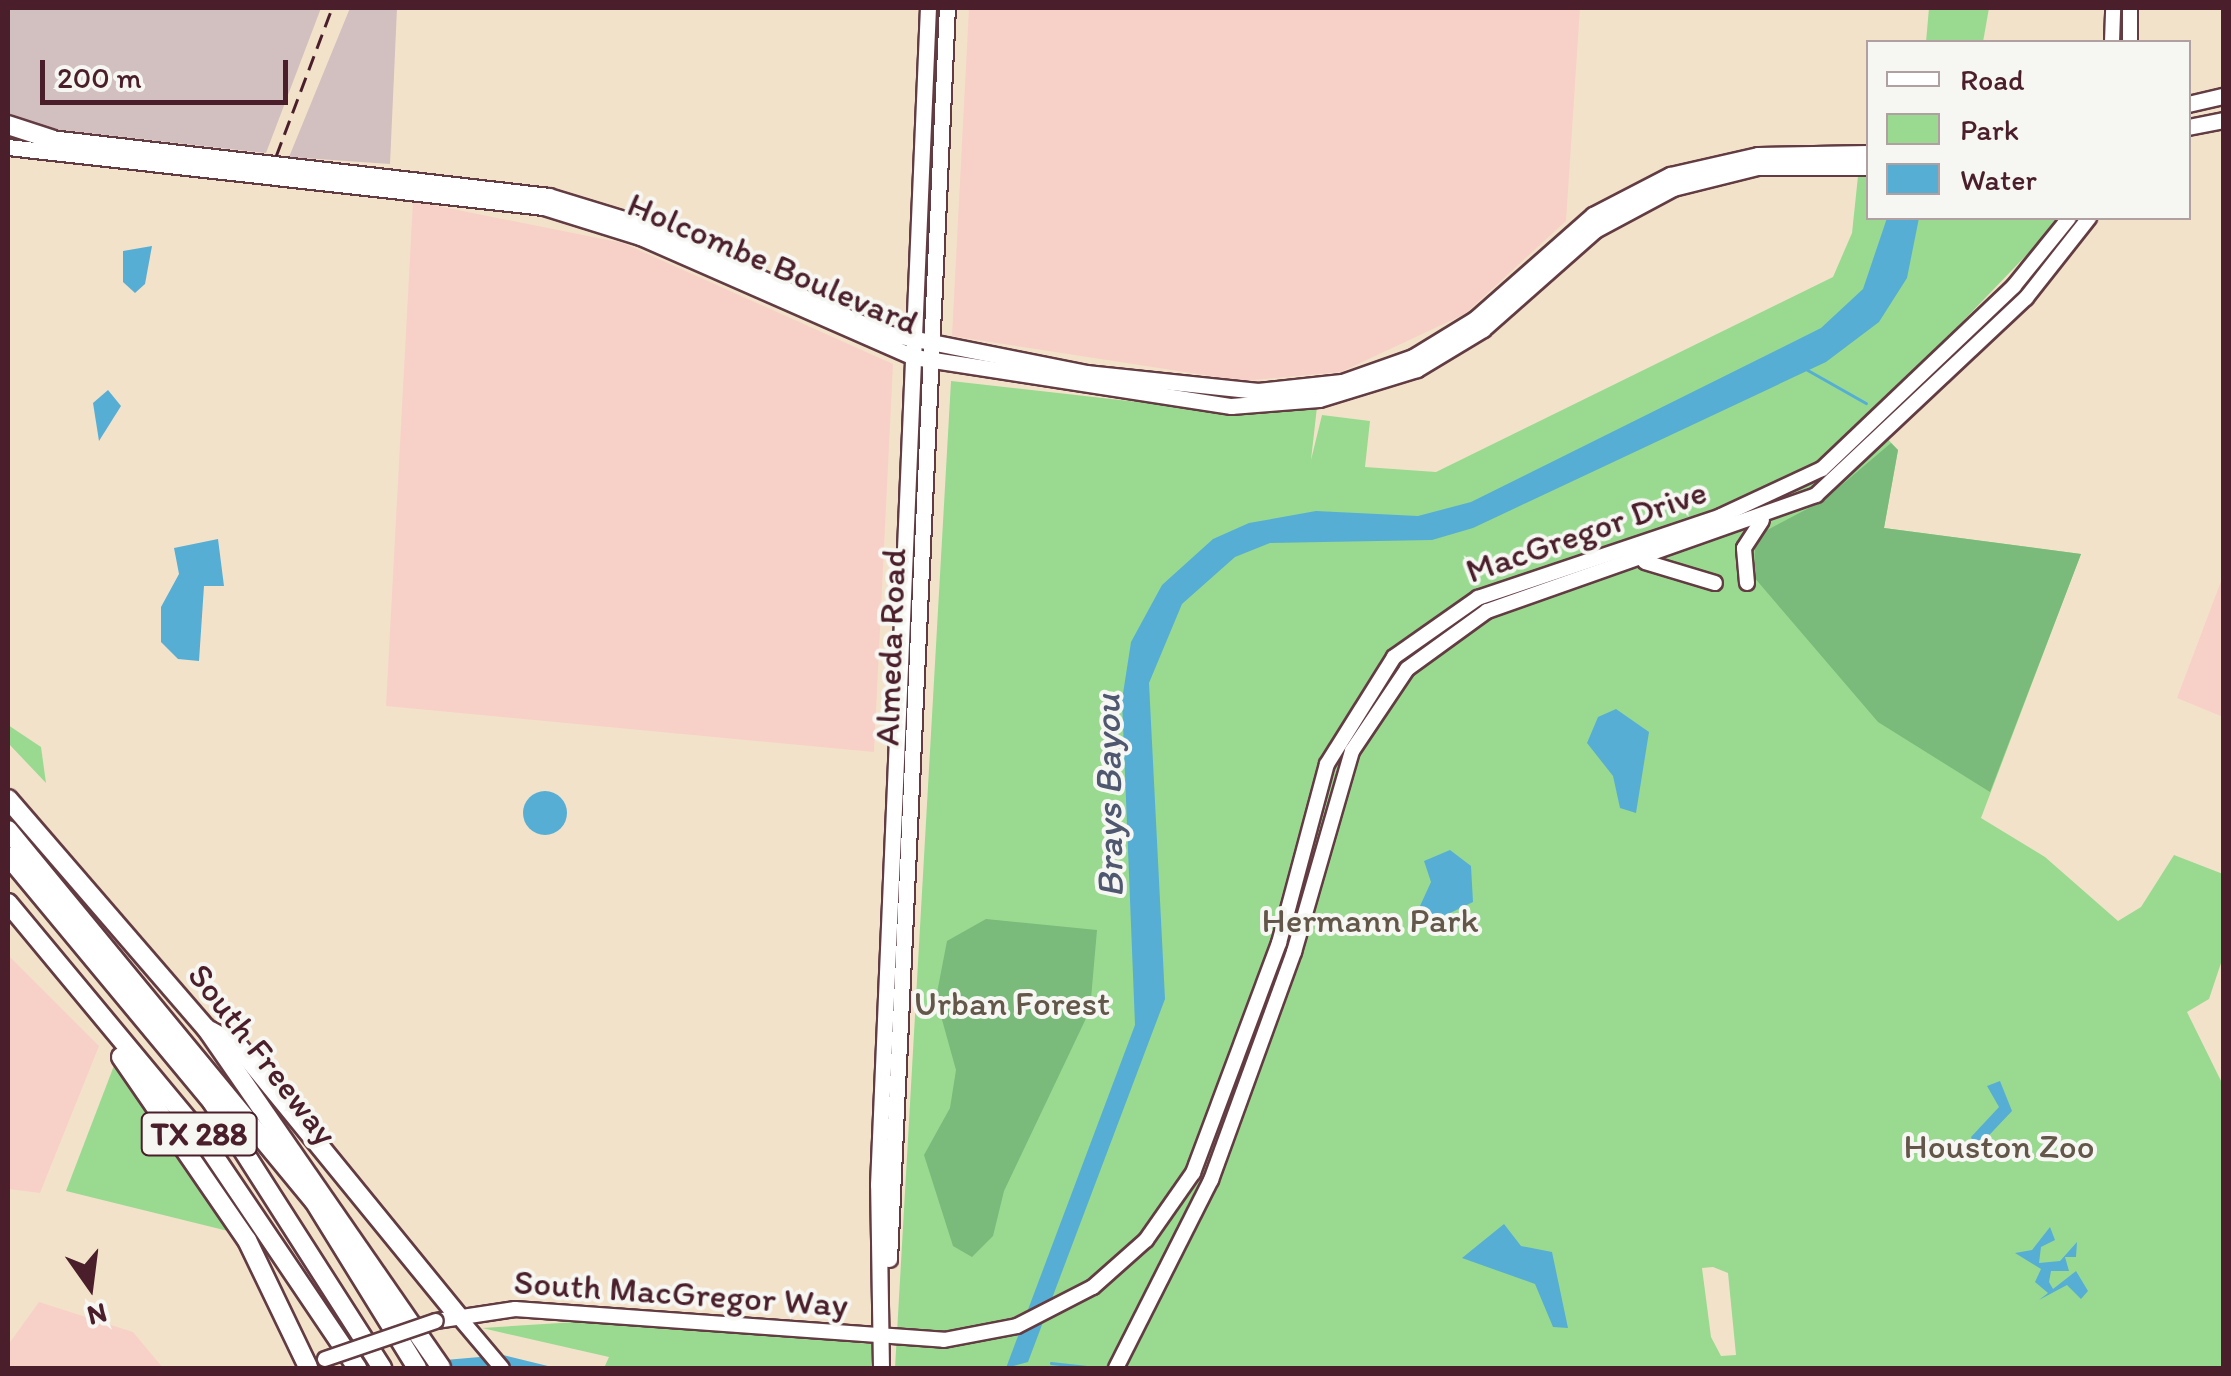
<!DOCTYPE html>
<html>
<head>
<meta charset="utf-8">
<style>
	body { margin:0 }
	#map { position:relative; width:2231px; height:1376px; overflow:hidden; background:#f3e2ca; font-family:Itim,sans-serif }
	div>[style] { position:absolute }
	.built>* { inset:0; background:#f7d1c7 }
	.industrial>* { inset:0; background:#d2bfc0 }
	.green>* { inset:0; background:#99da90 }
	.forest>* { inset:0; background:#7aba7a }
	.water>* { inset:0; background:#57aed4 }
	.round { border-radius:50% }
	.stream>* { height:2.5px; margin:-1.25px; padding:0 1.25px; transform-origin:1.25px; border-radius:1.25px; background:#57aed4 }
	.roads { filter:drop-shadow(2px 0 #633c43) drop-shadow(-2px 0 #633c43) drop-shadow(0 2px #633c43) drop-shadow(0 -2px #633c43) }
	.secondary>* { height:14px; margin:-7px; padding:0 7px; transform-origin:7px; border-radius:7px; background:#fff }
	.primary>* { height:15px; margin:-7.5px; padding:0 7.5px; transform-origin:7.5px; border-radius:7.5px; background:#fff }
	.motorway>* { height:18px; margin:-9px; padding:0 9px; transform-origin:9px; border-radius:9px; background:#fff }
	.rail>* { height:2.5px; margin-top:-1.25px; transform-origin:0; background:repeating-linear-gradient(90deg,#4a1f2b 0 15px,transparent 0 23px) }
	.bridges { filter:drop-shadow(2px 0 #633c43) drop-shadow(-2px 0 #633c43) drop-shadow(0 2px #633c43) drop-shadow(0 -2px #633c43) }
	.secondary-bridge>* { height:14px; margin:-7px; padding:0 7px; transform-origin:7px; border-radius:7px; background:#fff }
	span { translate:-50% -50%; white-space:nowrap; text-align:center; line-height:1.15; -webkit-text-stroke:8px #f6f6f2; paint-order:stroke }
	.shield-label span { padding:2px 8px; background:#f6f6f2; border:2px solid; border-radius:8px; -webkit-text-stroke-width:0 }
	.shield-label { font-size:32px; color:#4a1f2b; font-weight:700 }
	.street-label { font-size:35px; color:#4a1f2b }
	.park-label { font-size:35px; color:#625749 }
	.water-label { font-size:38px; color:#4f586f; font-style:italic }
	.frame { position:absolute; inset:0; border:10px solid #4a1f2b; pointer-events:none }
	.legend { position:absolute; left:1866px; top:40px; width:325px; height:180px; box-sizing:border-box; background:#f6f6f2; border:2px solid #b1a0a2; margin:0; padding:12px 18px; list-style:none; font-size:30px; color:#4a1f2b }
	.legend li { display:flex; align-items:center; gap:20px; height:50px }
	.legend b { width:50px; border:2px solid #b1a0a2 }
	.north { position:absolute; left:40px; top:1236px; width:100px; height:100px; -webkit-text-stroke:8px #f6f6f2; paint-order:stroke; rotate:166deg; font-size:28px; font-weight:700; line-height:40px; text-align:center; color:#4a1f2b }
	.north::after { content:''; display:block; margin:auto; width:35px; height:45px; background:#4a1f2b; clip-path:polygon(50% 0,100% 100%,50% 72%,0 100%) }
	.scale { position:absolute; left:40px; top:60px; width:248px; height:45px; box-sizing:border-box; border:5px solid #4a1f2b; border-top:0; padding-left:12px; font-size:30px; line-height:35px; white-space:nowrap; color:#4a1f2b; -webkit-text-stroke:8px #f6f6f2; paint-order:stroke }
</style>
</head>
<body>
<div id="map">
	<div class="built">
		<div style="clip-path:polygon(969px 8px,1580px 8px,1566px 221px,1465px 314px,1341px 372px,1243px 381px,952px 336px)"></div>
		<div style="clip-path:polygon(413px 201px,623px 243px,893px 364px,874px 752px,386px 706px)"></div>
		<div style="clip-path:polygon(2223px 576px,2224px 717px,2223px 717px,2177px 698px)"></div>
		<div style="clip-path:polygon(8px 955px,99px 1046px,40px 1193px,8px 1189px)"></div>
		<div style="clip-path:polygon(39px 1302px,133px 1332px,163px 1368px,8px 1368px,8px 1345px)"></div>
	</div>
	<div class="industrial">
		<div style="clip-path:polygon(8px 8px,321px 8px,266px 153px,8px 124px)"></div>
		<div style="clip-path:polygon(350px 8px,397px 8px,390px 164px,289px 157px)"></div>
	</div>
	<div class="green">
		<div style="clip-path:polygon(1929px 8px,1989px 8px,1983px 42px,1926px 42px)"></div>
		<div style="clip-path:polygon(evenodd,1868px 175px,1868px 218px,2062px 218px,1869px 419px,1898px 450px,1884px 528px,2081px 554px,1981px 818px,2045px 857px,2118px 921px,2141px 907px,2174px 855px,2223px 874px,2223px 957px,2209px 999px,2187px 1012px,2223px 1085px,2223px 1368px,895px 1368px,951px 381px,1218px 411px,1317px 407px,1311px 460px,1322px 415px,1370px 421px,1365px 467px,1436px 472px,1833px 277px,1852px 233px,1858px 176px,1868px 175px,1713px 1267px,1728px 1273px,1736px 1355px,1721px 1356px,1711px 1337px,1702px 1268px,1713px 1267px)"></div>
		<div style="clip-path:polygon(8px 725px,41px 747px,46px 783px,8px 743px)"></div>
		<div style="clip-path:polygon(115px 1063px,232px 1232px,66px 1191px)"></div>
		<div style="clip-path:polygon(592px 1321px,872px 1344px,874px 1347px,871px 1368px,604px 1368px,609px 1357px,482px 1328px)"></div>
	</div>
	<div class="forest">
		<div style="clip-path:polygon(1891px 443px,1898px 450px,1884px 528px,2081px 554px,1990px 792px,1878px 722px,1753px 576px,1756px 536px,1824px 500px)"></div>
		<div style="clip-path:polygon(986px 919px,1097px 930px,1090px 1010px,1004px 1191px,993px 1236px,972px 1257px,953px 1246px,924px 1155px,950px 1108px,956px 1070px,936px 998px,947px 941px)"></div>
	</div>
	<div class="water">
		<div style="clip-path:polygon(1887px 218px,1919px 218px,1907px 278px,1879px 322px,1826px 362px,1473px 528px,1432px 540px,1270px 543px,1235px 557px,1182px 604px,1149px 683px,1165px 999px,1028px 1362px,1006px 1368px,1135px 1025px,1122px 700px,1131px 642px,1162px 585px,1213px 539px,1249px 523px,1316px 511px,1418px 516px,1471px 502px,1821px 328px,1863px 289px)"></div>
		<div style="clip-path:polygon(152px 246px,145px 284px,135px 293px,123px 282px,123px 251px)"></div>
		<div style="clip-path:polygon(108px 390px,121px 406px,99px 441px,93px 403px)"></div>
		<div style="clip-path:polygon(218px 539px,224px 586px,204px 586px,199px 661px,178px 659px,161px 642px,161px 607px,179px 574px,174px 548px)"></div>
		<div style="clip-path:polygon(1616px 709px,1649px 732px,1636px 813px,1620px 808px,1613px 776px,1587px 743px,1598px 717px)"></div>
		<div class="round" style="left:523px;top:791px;width:44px;height:44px"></div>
		<div style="clip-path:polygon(1450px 850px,1471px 866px,1473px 902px,1423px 926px,1414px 919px,1431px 882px,1424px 861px)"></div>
		<div style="clip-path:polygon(2000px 1081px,2012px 1111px,1976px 1149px,1971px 1137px,1999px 1107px,1987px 1086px)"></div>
		<div style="clip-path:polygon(1504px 1224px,1521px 1246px,1552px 1252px,1568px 1328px,1553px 1327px,1535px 1284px,1462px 1258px)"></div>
		<div style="clip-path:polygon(2050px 1227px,2055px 1240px,2041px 1247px,2039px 1263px,2060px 1261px,2077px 1242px,2076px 1257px,2065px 1257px,2069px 1271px,2051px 1271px,2049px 1282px,2053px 1289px,2076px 1271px,2088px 1291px,2081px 1299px,2067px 1285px,2039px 1300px,2048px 1293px,2035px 1282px,2041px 1269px,2015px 1253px,2032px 1250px)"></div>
		<div style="clip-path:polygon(503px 1355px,556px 1368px,427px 1368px,445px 1360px)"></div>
	</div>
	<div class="stream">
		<div style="left:1806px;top:369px;width:69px;rotate:29.5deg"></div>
		<div style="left:1051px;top:1363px;width:45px;rotate:6.3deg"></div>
	</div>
	<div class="roads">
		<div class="secondary">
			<div style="left:2112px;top:42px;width:34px;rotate:-88deg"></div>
			<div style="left:2130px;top:42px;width:34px;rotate:-90deg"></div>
			<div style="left:1645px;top:562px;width:73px;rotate:16.7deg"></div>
			<div style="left:1747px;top:583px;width:35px;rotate:-95deg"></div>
			<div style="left:1744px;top:548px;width:33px;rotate:-57deg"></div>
			<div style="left:458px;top:1316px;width:68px;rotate:49.8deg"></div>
			<div style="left:436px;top:1321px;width:80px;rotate:-8.6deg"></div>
			<div style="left:515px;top:1309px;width:430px;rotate:4.1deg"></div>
			<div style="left:944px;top:1340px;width:74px;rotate:-10.9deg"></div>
			<div style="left:1017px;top:1326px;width:85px;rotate:-27.2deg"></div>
			<div style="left:1093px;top:1287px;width:71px;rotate:-41.6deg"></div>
			<div style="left:1146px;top:1240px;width:82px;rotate:-55deg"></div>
			<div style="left:1193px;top:1173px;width:246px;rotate:-69.5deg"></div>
			<div style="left:1279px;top:943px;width:185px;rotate:-75deg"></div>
			<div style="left:1327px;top:764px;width:126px;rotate:-57.9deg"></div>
			<div style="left:1394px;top:657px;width:103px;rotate:-35.1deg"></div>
			<div style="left:1478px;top:598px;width:256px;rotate:-18.6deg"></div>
			<div style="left:1721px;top:516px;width:111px;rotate:-25deg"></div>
			<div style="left:1822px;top:469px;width:265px;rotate:-43.6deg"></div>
			<div style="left:2014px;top:286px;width:87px;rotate:-51deg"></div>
			<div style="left:1116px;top:1368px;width:211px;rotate:-63.2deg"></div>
			<div style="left:1211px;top:1180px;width:243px;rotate:-70deg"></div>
			<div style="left:1294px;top:952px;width:209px;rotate:-73.9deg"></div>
			<div style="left:1352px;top:751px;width:99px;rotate:-56.1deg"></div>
			<div style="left:1407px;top:669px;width:99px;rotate:-35.9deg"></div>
			<div style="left:1487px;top:611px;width:349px;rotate:-19.4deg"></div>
			<div style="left:1816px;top:495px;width:288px;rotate:-43.2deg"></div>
			<div style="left:2026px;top:298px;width:102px;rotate:-51.8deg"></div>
		</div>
		<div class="primary">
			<div style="left:2188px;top:104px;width:37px;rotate:-13deg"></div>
			<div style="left:2188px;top:127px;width:37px;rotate:-11deg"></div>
			<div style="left:42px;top:137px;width:510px;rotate:6.64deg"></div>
			<div style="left:549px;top:196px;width:98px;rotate:17.1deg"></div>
			<div style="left:643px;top:225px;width:261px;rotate:24.2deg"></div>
			<div style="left:881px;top:332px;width:209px;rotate:11.3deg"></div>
			<div style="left:1086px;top:373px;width:173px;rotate:6deg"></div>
			<div style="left:1258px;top:391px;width:84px;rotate:-6.1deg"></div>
			<div style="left:1342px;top:382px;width:75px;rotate:-19.4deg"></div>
			<div style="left:1413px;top:357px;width:73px;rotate:-31.5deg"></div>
			<div style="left:1475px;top:319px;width:157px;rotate:-41.4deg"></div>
			<div style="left:1593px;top:215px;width:87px;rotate:-27.5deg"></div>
			<div style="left:1670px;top:175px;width:90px;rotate:-12.8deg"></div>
			<div style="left:1758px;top:155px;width:110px;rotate:-1deg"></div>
			<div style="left:8px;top:147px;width:539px;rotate:6.39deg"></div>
			<div style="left:544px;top:207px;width:101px;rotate:17.4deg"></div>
			<div style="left:640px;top:237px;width:299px;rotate:23.7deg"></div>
			<div style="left:914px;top:357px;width:321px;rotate:8.8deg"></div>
			<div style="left:1231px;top:406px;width:88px;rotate:-4.5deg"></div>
			<div style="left:1319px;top:399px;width:102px;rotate:-17deg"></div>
			<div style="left:1417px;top:369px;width:77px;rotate:-31.2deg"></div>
			<div style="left:1483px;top:329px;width:149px;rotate:-41.5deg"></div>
			<div style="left:1595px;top:230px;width:89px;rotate:-28.3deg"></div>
			<div style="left:1673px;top:188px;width:87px;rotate:-14deg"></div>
			<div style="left:1757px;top:167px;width:111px"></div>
			<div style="left:889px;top:1259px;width:1252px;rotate:-87.35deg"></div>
			<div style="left:881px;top:1368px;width:183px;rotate:-90.9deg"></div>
			<div style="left:878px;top:1185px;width:1178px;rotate:-87.57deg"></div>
		</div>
		<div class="motorway">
			<div style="left:8px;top:125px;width:45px;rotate:18deg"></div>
			<div style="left:8px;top:799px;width:303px;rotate:49.2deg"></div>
			<div style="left:206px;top:1028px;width:413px;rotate:55.3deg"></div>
			<div style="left:8px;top:830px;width:481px;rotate:50.5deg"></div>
			<div style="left:314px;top:1201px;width:196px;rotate:58.3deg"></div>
			<div style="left:8px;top:856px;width:320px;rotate:50.3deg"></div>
			<div style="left:212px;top:1102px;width:316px;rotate:57.4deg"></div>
			<div style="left:8px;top:903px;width:298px;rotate:50.3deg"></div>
			<div style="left:198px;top:1132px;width:285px;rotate:56deg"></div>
			<div style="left:211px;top:1031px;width:31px;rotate:29deg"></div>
			<div style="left:238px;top:1046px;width:348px;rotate:50.8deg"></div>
			<div style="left:121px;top:1057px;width:222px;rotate:55.5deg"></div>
			<div style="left:247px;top:1240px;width:141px;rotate:64.3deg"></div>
		</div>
	</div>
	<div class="rail">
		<div style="left:276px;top:156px;width:158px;rotate:-69.3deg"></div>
	</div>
	<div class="bridges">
		<div class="secondary-bridge">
			<div style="left:325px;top:1359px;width:117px;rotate:-18.9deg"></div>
		</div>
	</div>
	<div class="shield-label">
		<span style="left:199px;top:1134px">TX 288</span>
	</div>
	<div class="street-label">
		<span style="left:773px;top:263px;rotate:23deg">Holcombe Boulevard</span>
		<span style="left:1586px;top:531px;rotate:-19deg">MacGregor Drive</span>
		<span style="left:890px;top:647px;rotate:-88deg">Almeda Road</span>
		<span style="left:263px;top:1054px;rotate:52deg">South Freeway</span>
		<span style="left:681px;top:1293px;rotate:4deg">South MacGregor Way</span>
	</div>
	<div class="park-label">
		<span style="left:1370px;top:920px">Hermann Park</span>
		<span style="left:1012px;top:1003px">Urban Forest</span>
		<span style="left:1999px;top:1146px">Houston Zoo</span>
	</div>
	<div class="water-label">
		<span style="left:1109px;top:796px;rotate:-91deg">Brays Bayou</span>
	</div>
	<div class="frame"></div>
	<ul class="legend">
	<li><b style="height:12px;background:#fff"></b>Road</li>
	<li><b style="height:28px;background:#99da90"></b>Park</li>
	<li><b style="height:28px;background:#57aed4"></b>Water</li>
	</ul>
	<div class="north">N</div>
	<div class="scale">200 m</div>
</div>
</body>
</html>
